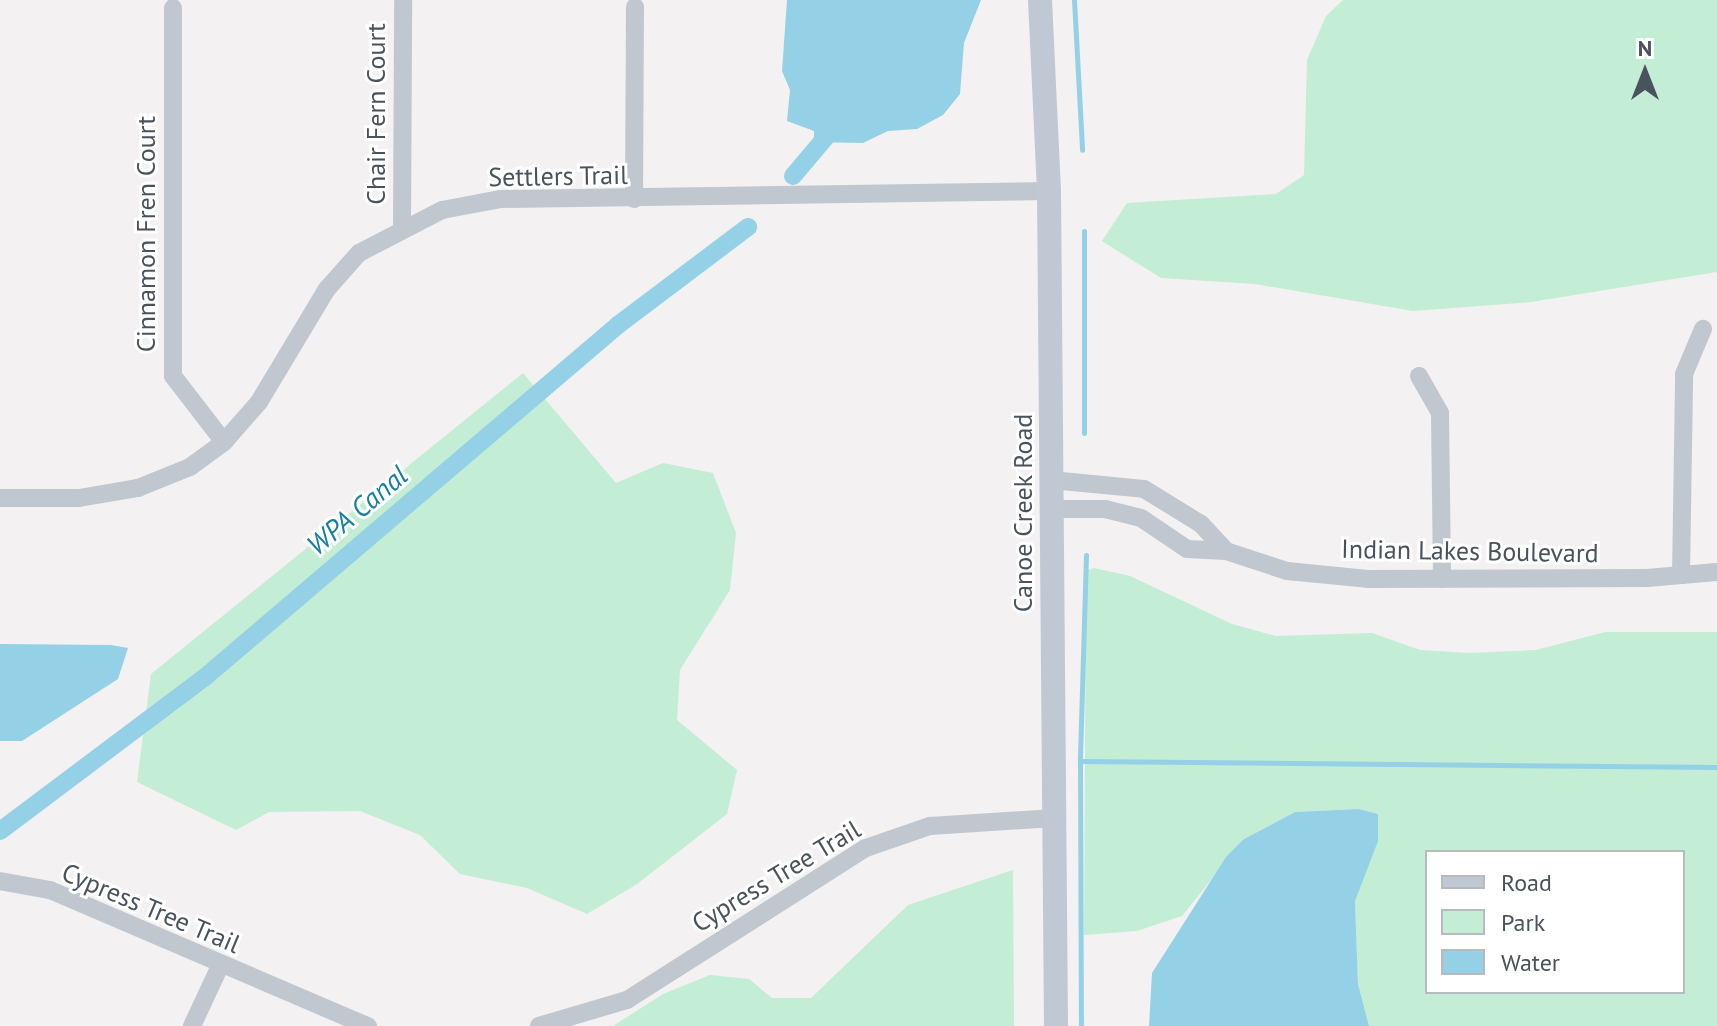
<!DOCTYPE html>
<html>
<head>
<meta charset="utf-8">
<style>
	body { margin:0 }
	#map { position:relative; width:1717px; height:1026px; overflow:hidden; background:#f3f1f1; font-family:"PT Sans",sans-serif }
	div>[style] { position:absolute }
	.green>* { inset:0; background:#c3edd5 }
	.water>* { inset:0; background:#94d1e6 }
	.stream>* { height:5px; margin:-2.5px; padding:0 2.5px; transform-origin:2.5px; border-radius:2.5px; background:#94d1e6 }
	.canal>* { height:18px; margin:-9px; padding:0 9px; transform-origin:9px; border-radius:9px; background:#94d1e6 }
	.street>* { height:18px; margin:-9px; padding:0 9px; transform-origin:9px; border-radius:9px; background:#c0c7ce }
	.secondary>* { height:24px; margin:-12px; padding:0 12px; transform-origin:12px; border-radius:12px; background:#c0c8d3 }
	span { translate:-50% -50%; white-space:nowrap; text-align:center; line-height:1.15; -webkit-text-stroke:6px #fff; paint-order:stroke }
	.street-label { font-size:26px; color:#4a535d }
	.water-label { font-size:28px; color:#177fa3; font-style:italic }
	.legend { position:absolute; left:1425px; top:850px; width:260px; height:144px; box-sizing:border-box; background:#fff; border:2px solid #b7babe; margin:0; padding:10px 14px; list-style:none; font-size:24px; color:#4a535d }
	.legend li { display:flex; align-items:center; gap:16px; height:40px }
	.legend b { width:40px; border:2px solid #b7babe }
	.north { position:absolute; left:1605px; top:32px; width:80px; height:80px; -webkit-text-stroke:6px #fff; paint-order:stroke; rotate:0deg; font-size:22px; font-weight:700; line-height:32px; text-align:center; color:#4a535d }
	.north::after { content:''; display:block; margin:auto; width:28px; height:36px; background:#4a535d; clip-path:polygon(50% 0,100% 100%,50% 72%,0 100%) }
</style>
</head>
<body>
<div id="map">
	<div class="green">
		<div style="clip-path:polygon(1343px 0,1717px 0,1717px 272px,1531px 302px,1413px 311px,1255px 284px,1161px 278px,1102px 241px,1127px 203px,1276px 194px,1304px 175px,1307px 60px,1326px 16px)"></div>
		<div style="clip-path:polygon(523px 373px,616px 483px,663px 463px,713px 473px,736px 533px,730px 590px,680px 670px,677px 720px,737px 770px,727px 814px,637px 884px,587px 914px,527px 888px,460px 874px,420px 835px,360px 811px,269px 812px,236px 830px,137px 782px,151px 674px)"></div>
		<div style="clip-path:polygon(evenodd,1094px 568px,1130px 576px,1232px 624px,1276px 636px,1372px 633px,1420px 650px,1470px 653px,1536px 650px,1605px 632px,1717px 632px,1717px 1026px,1369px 1026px,1358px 984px,1355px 901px,1363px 874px,1358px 809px,1295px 812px,1244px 839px,1182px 916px,1137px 931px,1084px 935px,1086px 571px,1094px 568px,1427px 852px,1683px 852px,1683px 992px,1427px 992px,1427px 852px)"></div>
		<div style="clip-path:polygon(1013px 870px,1014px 1026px,613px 1026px,663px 994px,710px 975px,749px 979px,772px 998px,811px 998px,908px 905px)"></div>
	</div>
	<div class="water">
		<div style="clip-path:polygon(787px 0,981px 0,964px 43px,960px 94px,943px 115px,917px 129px,888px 131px,863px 143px,814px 142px,814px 131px,787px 121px,790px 90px,782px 71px)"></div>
		<div style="clip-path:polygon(0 644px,111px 645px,128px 648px,118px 679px,22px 741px,0 741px)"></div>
		<div style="clip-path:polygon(1358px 809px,1378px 814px,1378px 841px,1355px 901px,1358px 984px,1369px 1026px,1149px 1026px,1152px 973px,1226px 857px,1244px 839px,1295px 812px)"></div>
	</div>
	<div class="stream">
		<div style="left:1074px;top:0;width:150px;rotate:86.9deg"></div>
		<div style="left:1084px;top:231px;width:202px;rotate:90deg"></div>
		<div style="left:1086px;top:555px;width:206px;rotate:91.7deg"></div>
		<div style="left:1080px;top:761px;width:637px;rotate:0.54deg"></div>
		<div style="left:1080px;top:761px;width:265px;rotate:89.8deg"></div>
	</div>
	<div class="canal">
		<div style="left:793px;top:176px;width:68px;rotate:-49.8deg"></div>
		<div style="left:0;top:831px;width:255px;rotate:-36.9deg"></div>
		<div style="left:204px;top:678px;width:544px;rotate:-40.45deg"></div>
		<div style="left:618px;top:325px;width:163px;rotate:-37deg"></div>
	</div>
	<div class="street">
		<div style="left:173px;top:8px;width:368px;rotate:90deg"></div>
		<div style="left:173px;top:376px;width:83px;rotate:52.3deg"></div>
		<div style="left:634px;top:199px;width:192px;rotate:-89.7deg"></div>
		<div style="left:402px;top:227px;width:226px;rotate:-89.7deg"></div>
		<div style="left:1419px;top:376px;width:43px;rotate:60.4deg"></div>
		<div style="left:1440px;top:413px;width:166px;rotate:89.3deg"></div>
		<div style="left:1051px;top:480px;width:93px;rotate:5.5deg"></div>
		<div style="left:1144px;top:489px;width:67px;rotate:31.6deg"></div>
		<div style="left:1201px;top:524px;width:37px;rotate:47deg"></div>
		<div style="left:0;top:498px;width:79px"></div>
		<div style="left:79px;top:498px;width:60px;rotate:-9.6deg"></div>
		<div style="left:138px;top:488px;width:56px;rotate:-22deg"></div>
		<div style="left:190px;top:467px;width:42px;rotate:-36.3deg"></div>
		<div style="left:224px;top:442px;width:53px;rotate:-48.8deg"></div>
		<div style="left:259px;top:402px;width:132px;rotate:-59deg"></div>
		<div style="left:327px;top:289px;width:48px;rotate:-48.4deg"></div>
		<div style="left:359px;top:253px;width:93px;rotate:-27.4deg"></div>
		<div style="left:442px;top:210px;width:59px;rotate:-10.7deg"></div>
		<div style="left:500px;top:199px;width:549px;rotate:-0.83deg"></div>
		<div style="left:1052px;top:509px;width:53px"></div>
		<div style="left:1105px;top:509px;width:37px;rotate:14deg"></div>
		<div style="left:1141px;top:518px;width:55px;rotate:34deg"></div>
		<div style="left:1187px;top:549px;width:39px;rotate:3deg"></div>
		<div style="left:1226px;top:551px;width:64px;rotate:18.2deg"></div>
		<div style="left:1287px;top:571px;width:81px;rotate:5.6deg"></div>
		<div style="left:1368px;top:579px;width:279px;rotate:-0.2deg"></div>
		<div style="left:1647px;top:578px;width:70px;rotate:-4.9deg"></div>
		<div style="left:1681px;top:575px;width:201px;rotate:-89.1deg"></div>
		<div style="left:1684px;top:374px;width:49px;rotate:-67.1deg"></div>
		<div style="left:0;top:881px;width:51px;rotate:10.2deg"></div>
		<div style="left:50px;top:890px;width:346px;rotate:23.2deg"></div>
		<div style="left:192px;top:1026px;width:66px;rotate:-65deg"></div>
		<div style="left:539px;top:1026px;width:92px;rotate:-16.5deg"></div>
		<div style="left:627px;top:1000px;width:283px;rotate:-32.5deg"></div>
		<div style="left:866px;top:848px;width:68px;rotate:-19deg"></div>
		<div style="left:930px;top:826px;width:124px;rotate:-3.7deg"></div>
	</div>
	<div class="secondary">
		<div style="left:1040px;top:0;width:191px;rotate:87.3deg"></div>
		<div style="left:1049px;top:191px;width:835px;rotate:89.52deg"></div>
	</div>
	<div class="street-label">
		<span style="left:376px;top:114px;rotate:-90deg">Chair Fern Court</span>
		<span style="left:558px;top:176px;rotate:-1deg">Settlers Trail</span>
		<span style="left:146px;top:234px;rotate:-90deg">Cinnamon Fren Court</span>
		<span style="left:1023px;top:513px;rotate:-90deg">Canoe Creek Road</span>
		<span style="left:1470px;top:551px;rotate:1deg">Indian Lakes Boulevard</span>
		<span style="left:776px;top:876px;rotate:-31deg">Cypress Tree Trail</span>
		<span style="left:151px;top:908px;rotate:23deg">Cypress Tree Trail</span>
	</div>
	<div class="water-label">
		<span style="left:357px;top:510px;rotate:-40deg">WPA Canal</span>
	</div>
	<ul class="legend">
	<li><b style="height:10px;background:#c0c8d3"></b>Road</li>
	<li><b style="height:22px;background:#c3edd5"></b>Park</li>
	<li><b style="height:22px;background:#94d1e6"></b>Water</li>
	</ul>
	<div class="north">N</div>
</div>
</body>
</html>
